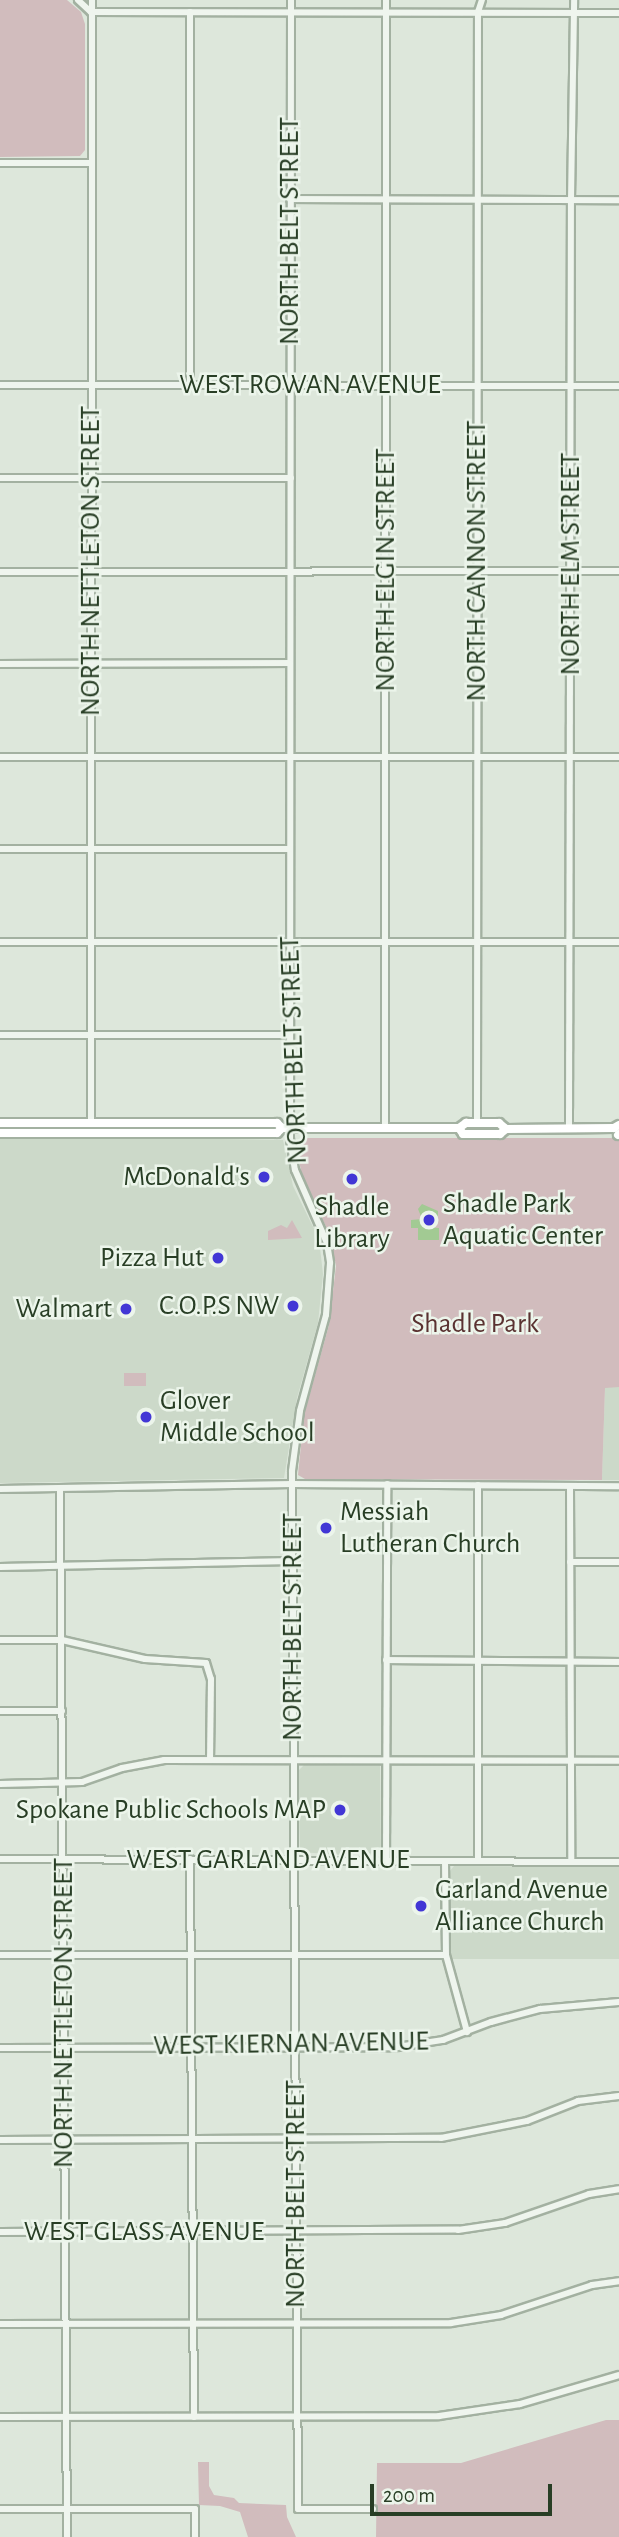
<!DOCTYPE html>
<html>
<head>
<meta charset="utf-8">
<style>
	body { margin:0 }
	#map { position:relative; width:619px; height:2537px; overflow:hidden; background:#dde7db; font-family:"Alegreya Sans",sans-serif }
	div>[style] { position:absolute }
	.built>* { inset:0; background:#ccd9c9 }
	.green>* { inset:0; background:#d1bcbd; transform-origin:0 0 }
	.water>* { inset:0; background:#a2ca93 }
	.roads { filter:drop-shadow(2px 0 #a3b1a1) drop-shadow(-2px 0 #a3b1a1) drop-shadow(0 2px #a3b1a1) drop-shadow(0 -2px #a3b1a1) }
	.minor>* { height:6px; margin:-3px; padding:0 3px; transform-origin:3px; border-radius:3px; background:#eff5ee }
	.major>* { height:8px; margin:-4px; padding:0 4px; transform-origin:4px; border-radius:4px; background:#fff }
	.dots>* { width:19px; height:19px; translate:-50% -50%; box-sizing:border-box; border:4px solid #ecf5eb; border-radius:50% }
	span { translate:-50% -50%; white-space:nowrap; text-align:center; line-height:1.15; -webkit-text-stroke:5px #ecf5eb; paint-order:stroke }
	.street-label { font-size:28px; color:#283e25 }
	.poi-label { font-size:28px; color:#283e25 }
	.right { translate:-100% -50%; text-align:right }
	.left { translate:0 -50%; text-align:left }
	.park-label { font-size:28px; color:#5a3231 }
	.scale { position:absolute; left:370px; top:2484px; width:182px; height:32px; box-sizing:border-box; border:4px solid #283e25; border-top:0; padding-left:9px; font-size:21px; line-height:24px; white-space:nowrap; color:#283e25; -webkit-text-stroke:5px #ecf5eb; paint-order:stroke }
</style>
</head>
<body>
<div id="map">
	<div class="built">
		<div style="clip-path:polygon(0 1136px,283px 1140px,293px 1186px,319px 1239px,323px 1274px,318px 1323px,297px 1398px,284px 1478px,0 1483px)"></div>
		<div style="clip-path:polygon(605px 1387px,619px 1387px,619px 1480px,602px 1480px)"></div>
		<div style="clip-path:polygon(304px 1765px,380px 1766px,381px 1853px,342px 1855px,300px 1852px,298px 1771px)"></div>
		<div style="clip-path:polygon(454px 1866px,619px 1867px,619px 1959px,451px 1959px,449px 1872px)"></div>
	</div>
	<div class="green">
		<div style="clip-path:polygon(0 0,67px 0,81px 12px,85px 24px,85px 150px,80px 156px,0 157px)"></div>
		<div style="clip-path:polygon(303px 1138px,619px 1138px,619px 1387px,605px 1388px,602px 1480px,305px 1479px,298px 1475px,304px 1415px,329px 1325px,336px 1266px,330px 1235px,302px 1176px,296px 1145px,297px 1141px)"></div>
		<div style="clip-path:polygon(292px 1220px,302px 1238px,268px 1240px,268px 1231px,281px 1225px,287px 1228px)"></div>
		<div style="left:124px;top:1373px;width:22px;height:13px"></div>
		<div style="clip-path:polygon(606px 2420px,619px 2420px,619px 2537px,376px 2537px,377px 2463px,461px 2463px)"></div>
		<div style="clip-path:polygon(198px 2462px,209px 2462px,209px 2486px,214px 2495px,234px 2498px,239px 2503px,286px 2505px,287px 2517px,296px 2537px,248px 2537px,240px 2512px,220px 2506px,199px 2505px)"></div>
	</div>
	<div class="water">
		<div style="clip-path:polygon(422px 1204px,438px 1211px,438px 1216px,423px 1227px,439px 1228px,439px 1240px,418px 1240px,418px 1228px,411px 1228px,411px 1220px,422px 1219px,418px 1209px)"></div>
	</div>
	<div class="roads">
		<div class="minor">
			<div style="left:78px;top:0;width:18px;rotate:43deg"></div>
			<div style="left:91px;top:12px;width:528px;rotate:0.11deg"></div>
			<div style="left:291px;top:0;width:1139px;rotate:90.05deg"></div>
			<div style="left:290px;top:1139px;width:31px;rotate:81deg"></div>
			<div style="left:295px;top:1170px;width:80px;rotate:66.3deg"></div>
			<div style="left:327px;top:1243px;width:20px;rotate:81deg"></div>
			<div style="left:330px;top:1263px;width:52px;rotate:94.4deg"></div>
			<div style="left:326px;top:1315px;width:99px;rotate:105.2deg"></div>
			<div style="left:300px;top:1411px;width:61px;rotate:97.6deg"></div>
			<div style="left:292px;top:1471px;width:1038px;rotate:89.67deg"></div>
			<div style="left:298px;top:2509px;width:75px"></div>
			<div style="left:190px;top:12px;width:373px;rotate:90deg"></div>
			<div style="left:0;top:163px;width:91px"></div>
			<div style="left:290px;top:199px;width:329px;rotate:0.2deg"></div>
			<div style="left:0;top:385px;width:619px;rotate:0.09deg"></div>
			<div style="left:0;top:478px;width:291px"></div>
			<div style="left:0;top:572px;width:619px;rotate:-0.09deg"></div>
			<div style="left:0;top:664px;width:290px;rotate:-0.2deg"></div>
			<div style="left:0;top:757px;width:619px"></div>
			<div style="left:0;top:849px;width:290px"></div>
			<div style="left:0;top:942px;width:619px"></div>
			<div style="left:0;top:1035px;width:290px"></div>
			<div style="left:91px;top:1123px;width:1123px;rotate:-89.95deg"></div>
			<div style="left:477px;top:1123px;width:1111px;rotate:-89.95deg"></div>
			<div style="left:478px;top:12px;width:13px;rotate:-72deg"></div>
			<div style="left:385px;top:1128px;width:1128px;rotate:-89.95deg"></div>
			<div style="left:569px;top:1129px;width:929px;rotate:-89.88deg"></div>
			<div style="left:571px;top:200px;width:200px;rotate:-89.1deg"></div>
			<div style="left:478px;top:1485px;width:376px;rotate:90deg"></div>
			<div style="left:570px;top:1486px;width:376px;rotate:89.8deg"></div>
			<div style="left:0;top:1489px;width:292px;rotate:-1deg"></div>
			<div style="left:292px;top:1484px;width:327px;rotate:0.4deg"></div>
			<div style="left:60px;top:1489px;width:1048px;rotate:89.62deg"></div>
			<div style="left:570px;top:1562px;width:49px"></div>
			<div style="left:0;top:1567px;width:292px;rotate:-1.2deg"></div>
			<div style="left:0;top:1640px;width:62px"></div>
			<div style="left:62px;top:1640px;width:85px;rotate:12.9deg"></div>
			<div style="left:145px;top:1659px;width:61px;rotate:3.8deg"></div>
			<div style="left:206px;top:1663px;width:17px;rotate:73deg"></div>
			<div style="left:211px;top:1679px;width:81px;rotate:90.7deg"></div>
			<div style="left:386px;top:1660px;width:233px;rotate:0.5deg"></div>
			<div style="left:0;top:1711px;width:62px"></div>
			<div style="left:0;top:1784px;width:82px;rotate:-1.4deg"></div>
			<div style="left:82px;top:1782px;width:42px;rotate:-19.3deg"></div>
			<div style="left:122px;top:1768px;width:43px;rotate:-10.8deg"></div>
			<div style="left:164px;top:1760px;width:455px;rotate:0.1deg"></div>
			<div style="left:0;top:1859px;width:619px;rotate:0.28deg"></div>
			<div style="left:190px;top:1859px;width:558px;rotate:89.59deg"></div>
			<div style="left:386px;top:1861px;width:377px;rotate:-89.8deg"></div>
			<div style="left:445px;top:1861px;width:94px;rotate:89.4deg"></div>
			<div style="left:446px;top:1955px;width:80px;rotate:74.7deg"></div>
			<div style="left:0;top:1955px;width:446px"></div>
			<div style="left:0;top:2048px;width:397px;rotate:-0.1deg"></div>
			<div style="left:397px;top:2047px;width:47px;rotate:-8.7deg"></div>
			<div style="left:443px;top:2040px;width:51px;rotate:-20.6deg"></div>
			<div style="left:491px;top:2022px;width:51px;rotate:-14.9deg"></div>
			<div style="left:540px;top:2009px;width:79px;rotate:-5.1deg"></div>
			<div style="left:0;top:2140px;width:441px;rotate:-0.3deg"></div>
			<div style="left:441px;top:2138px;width:88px;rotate:-11.2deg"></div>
			<div style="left:527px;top:2121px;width:55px;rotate:-21.4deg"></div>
			<div style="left:578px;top:2101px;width:41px;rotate:-7deg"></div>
			<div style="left:0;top:2232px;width:458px;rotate:-0.3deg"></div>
			<div style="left:458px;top:2230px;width:48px;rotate:-8.5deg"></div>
			<div style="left:505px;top:2223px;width:89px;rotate:-19deg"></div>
			<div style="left:589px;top:2194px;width:30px;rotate:-9deg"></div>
			<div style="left:0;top:2324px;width:451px;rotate:-0.1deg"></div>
			<div style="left:451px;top:2323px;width:51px;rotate:-9.1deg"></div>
			<div style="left:501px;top:2315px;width:96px;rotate:-18.2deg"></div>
			<div style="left:592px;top:2285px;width:27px;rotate:-8deg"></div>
			<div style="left:0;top:2417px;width:439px;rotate:-0.1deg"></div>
			<div style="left:439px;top:2416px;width:82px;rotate:-8.4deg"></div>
			<div style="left:520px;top:2404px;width:103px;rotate:-16.3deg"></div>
			<div style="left:0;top:2509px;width:195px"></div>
			<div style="left:195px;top:2509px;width:28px;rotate:90deg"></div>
		</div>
		<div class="major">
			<div style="left:0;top:1123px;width:277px"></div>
			<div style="left:277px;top:1123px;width:7px;rotate:45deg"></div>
			<div style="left:282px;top:1128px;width:177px"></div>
			<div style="left:459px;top:1128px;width:9px;rotate:-36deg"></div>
			<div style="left:466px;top:1123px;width:33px"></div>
			<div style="left:499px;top:1123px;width:9px;rotate:41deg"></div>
			<div style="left:459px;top:1128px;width:7px;rotate:56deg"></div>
			<div style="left:463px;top:1134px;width:37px"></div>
			<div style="left:500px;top:1134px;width:8px;rotate:-40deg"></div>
			<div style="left:506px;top:1129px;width:108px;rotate:-0.5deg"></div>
			<div style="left:614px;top:1128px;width:6px;rotate:-31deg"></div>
			<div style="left:0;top:1133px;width:277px"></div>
			<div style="left:277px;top:1133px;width:7px;rotate:-45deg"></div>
			<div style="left:618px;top:1135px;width:1px;rotate:-45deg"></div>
		</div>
	</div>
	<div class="dots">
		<div style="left:264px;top:1177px;background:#4237d5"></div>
		<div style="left:352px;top:1179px;background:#4237d5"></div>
		<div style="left:429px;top:1220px;background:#4237d5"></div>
		<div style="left:218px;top:1258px;background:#4237d5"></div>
		<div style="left:293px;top:1306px;background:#4237d5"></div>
		<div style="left:126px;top:1309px;background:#4237d5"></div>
		<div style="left:146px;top:1417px;background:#4237d5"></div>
		<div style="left:326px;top:1528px;background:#4237d5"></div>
		<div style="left:340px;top:1810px;background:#4237d5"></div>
		<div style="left:421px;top:1906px;background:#4237d5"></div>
	</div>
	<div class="street-label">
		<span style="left:290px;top:231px;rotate:-90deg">NORTH BELT STREET</span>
		<span style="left:310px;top:385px">WEST ROWAN AVENUE</span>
		<span style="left:91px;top:561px;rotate:-90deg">NORTH NETTLETON STREET</span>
		<span style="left:477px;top:561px;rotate:-90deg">NORTH CANNON STREET</span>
		<span style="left:571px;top:564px;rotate:-90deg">NORTH ELM STREET</span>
		<span style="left:386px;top:570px;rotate:-90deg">NORTH ELGIN STREET</span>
		<span style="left:294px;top:1050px;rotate:-92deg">NORTH BELT STREET</span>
		<span style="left:293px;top:1627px;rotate:-90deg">NORTH BELT STREET</span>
		<span style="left:268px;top:1860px">WEST GARLAND AVENUE</span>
		<span style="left:64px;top:2013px;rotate:-90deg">NORTH NETTLETON STREET</span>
		<span style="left:291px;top:2044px;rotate:-1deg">WEST KIERNAN AVENUE</span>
		<span style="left:296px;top:2194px;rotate:-90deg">NORTH BELT STREET</span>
		<span style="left:144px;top:2232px">WEST GLASS AVENUE</span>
	</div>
	<div class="poi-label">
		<span class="right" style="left:250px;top:1177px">McDonald's</span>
		<span class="left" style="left:443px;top:1220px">Shadle Park<br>Aquatic Center</span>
		<span style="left:352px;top:1223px">Shadle<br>Library</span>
		<span class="right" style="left:204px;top:1258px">Pizza Hut</span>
		<span class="right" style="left:279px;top:1306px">C.O.P.S NW</span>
		<span class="right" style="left:112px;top:1309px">Walmart</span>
		<span class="left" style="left:160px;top:1417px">Glover<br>Middle School</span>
		<span class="left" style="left:340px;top:1528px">Messiah<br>Lutheran Church</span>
		<span class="right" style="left:326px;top:1810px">Spokane Public Schools MAP</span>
		<span class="left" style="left:435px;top:1906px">Garland Avenue<br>Alliance Church</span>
	</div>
	<div class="park-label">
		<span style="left:475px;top:1324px">Shadle Park</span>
	</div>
	<div class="scale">200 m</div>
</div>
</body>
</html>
